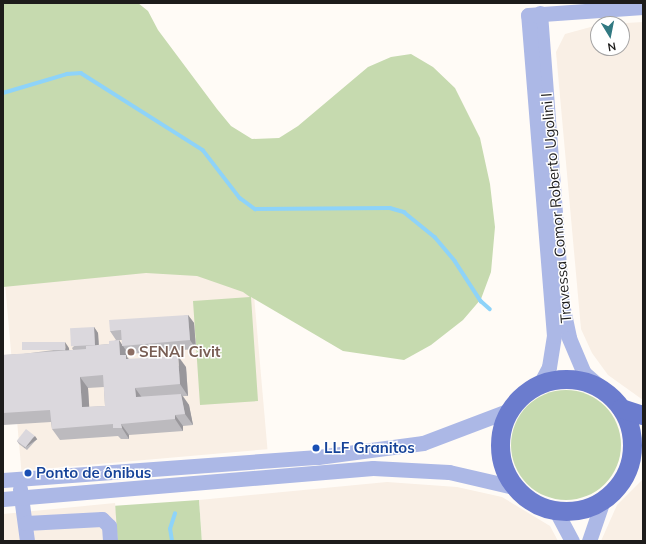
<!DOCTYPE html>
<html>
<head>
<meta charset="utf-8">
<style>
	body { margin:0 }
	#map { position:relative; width:646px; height:544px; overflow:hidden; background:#fffbf6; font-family:Mulish,sans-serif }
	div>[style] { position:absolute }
	.built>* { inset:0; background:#f9efe5; transform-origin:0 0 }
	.green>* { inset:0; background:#c6daaf; transform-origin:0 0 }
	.round { border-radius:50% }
	.stream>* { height:3.5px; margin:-1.75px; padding:0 1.75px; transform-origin:1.75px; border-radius:1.75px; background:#8ed3f9 }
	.minor>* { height:15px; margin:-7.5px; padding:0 7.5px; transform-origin:7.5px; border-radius:7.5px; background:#acb8e6 }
	.major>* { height:19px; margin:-9.5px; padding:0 9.5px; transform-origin:9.5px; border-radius:9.5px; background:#6b7cce }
	.major>.ring { margin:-9.5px; padding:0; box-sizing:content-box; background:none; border:19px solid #6b7cce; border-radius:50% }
	.wall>* { inset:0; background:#bcbabe }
	.shaded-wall>* { inset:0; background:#99979b; transform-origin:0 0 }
	.building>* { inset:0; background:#dbd8dd; transform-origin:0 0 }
	.dots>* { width:11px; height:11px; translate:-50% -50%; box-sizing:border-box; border:2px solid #fff; border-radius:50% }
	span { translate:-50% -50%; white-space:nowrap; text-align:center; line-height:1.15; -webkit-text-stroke:3px #fff; paint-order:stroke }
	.street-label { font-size:15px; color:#1d1c1b }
	.education-label { font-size:15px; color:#785e54; font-weight:700 }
	.left { translate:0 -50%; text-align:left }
	.transit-label { font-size:15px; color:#164399; font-weight:700 }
	.frame { position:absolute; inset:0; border:4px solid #1d1c1b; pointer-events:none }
	.north { position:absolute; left:590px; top:16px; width:40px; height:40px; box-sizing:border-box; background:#fff; border:1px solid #a5a4a4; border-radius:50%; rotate:170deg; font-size:11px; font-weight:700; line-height:16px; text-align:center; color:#1d1c1b }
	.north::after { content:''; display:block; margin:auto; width:14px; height:18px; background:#317982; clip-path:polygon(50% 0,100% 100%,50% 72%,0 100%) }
</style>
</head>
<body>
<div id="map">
	<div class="built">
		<div style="clip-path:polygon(643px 22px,643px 400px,608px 375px,592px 353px,581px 329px,556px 52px,565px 34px,598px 25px,598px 48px,622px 48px,622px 24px,609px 24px)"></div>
		<div style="left:249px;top:238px;width:212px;height:247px;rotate:85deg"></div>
		<div style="clip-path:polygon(643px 479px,643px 541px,601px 541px,617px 505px)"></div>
		<div style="clip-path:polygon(387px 482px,457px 487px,502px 497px,550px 526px,558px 541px,202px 541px,199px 500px)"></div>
		<div style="clip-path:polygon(115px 503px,119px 541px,3px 541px,3px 514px)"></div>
	</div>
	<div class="green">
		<div style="clip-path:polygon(3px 3px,138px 3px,148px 11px,158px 30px,217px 109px,231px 126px,252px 139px,279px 138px,298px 126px,368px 67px,391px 57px,411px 54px,433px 67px,455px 88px,480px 138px,490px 184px,495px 227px,491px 272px,481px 299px,463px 320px,431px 345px,404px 360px,343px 351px,251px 297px,258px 401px,200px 405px,193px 301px,250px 297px,243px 292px,197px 276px,146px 273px,3px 287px)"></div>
		<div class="round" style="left:511px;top:390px;width:110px;height:110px"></div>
		<div style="left:199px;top:500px;width:41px;height:84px;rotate:86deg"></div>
	</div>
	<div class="stream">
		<div style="left:3px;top:93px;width:67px;rotate:-16.5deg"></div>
		<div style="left:67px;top:74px;width:14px;rotate:-4deg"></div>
		<div style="left:81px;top:73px;width:144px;rotate:32.3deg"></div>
		<div style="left:203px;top:150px;width:61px;rotate:52.4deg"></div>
		<div style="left:240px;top:198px;width:19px;rotate:36deg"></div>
		<div style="left:255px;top:209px;width:135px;rotate:-0.4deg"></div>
		<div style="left:390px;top:208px;width:15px;rotate:16deg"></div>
		<div style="left:404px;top:212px;width:40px;rotate:39deg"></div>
		<div style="left:435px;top:237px;width:31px;rotate:50deg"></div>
		<div style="left:455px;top:261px;width:48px;rotate:57deg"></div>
		<div style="left:481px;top:301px;width:12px;rotate:42deg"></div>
		<div style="left:172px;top:541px;width:12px;rotate:-99deg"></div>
		<div style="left:170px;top:529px;width:16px;rotate:-72deg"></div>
	</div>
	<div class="minor">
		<div style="left:540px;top:13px;width:292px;rotate:85.7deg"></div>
		<div style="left:562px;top:304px;width:35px;rotate:78deg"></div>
		<div style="left:569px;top:338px;width:38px;rotate:67deg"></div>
		<div style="left:584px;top:373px;width:28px;rotate:41deg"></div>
		<div style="left:540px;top:384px;width:19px;rotate:-62deg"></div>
		<div style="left:549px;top:367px;width:31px;rotate:-81deg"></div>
		<div style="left:554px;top:336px;width:322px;rotate:-94.6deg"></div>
		<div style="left:528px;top:15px;width:115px;rotate:-4deg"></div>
		<div style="left:3px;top:480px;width:316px;rotate:-4.2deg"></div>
		<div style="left:318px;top:457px;width:106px;rotate:-7.6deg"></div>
		<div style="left:423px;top:443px;width:93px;rotate:-20.8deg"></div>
		<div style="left:20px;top:489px;width:52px;rotate:82.3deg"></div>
		<div style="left:3px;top:499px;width:371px;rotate:-4.8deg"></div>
		<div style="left:373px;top:468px;width:76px;rotate:3deg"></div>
		<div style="left:449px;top:472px;width:67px;rotate:13deg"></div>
		<div style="left:556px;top:511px;width:34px;rotate:62deg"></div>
		<div style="left:26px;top:523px;width:76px;rotate:-3deg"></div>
		<div style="left:102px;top:519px;width:10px;rotate:45deg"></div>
		<div style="left:109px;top:526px;width:15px;rotate:86deg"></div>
		<div style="left:589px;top:541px;width:43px;rotate:-71.1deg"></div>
	</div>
	<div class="major">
		<div class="ring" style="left:500px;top:379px;width:113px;height:113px"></div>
		<div style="left:621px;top:408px;width:23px;rotate:18deg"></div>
	</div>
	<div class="wall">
		<div style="clip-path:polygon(evenodd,188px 315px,194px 323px,196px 349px,128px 354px,127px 352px,127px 357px,129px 359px,186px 367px,188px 396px,183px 396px,189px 405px,193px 425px,183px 426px,183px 431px,129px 435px,129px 439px,121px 439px,118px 436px,60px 440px,52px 429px,51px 422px,3px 425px,3px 355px,23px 354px,69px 348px,69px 350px,73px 350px,72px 348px,94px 327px,98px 333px,99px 345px,109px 344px,116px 340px,110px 331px,188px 315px,118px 340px,122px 340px,122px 345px,119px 340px,118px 340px,188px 315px,104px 387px,105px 406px,89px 407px,88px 388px,104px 387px)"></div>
		<div style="clip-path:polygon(37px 439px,27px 450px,19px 444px,17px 441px)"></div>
	</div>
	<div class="shaded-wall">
		<div style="clip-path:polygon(188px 315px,194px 323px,196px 349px,190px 340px)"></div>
		<div style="clip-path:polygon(94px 327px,98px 333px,99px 352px,95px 346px)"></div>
		<div style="clip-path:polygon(119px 340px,127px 352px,127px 357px,134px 366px,120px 355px)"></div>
		<div style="clip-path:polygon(65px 342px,69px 348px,70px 362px,66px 356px)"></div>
		<div style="clip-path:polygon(178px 356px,186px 367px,188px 396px,180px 384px)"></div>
		<div style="clip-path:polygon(80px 377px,88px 388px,90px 419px,82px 407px)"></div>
		<div style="clip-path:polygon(135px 388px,143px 399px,136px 397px)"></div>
		<div style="clip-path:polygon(181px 394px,189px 405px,193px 425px,185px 414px)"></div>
		<div style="clip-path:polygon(175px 415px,183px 426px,183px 431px,175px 419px)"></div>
		<div style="clip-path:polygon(121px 424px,129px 435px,129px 439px,122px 428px)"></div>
		<div style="left:35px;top:436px;width:4px;height:15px;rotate:56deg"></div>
	</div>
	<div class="building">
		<div style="clip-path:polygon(188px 315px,190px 340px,122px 346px,121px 330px,110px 331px,109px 320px)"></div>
		<div style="left:94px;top:327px;width:18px;height:24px;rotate:87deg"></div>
		<div style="clip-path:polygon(evenodd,119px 340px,120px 355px,126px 355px,126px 359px,178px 356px,180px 384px,135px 388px,136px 397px,181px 394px,185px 414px,175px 415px,175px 419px,121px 424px,122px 428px,113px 428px,113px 424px,52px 429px,50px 410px,3px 413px,3px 355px,86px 349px,86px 346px,109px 344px,109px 341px,119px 340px,103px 375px,105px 406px,82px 407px,80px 377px,103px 375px)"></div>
		<div style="left:65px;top:342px;width:8px;height:43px;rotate:90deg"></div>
		<div style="left:26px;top:429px;width:11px;height:15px;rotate:38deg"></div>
	</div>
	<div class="dots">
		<div style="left:131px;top:352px;background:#8d6e63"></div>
		<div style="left:316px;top:448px;background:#1a4fb4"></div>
		<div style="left:28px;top:473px;background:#1a4fb4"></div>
	</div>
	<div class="street-label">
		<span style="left:556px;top:208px;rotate:-95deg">Travessa Comor Roberto Ugolini I</span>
	</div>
	<div class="education-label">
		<span class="left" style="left:139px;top:352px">SENAI Civit</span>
	</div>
	<div class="transit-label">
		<span class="left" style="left:324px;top:448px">LLF Granitos</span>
		<span class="left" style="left:36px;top:473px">Ponto de ônibus</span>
	</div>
	<div class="frame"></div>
	<div class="north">N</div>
</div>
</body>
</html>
